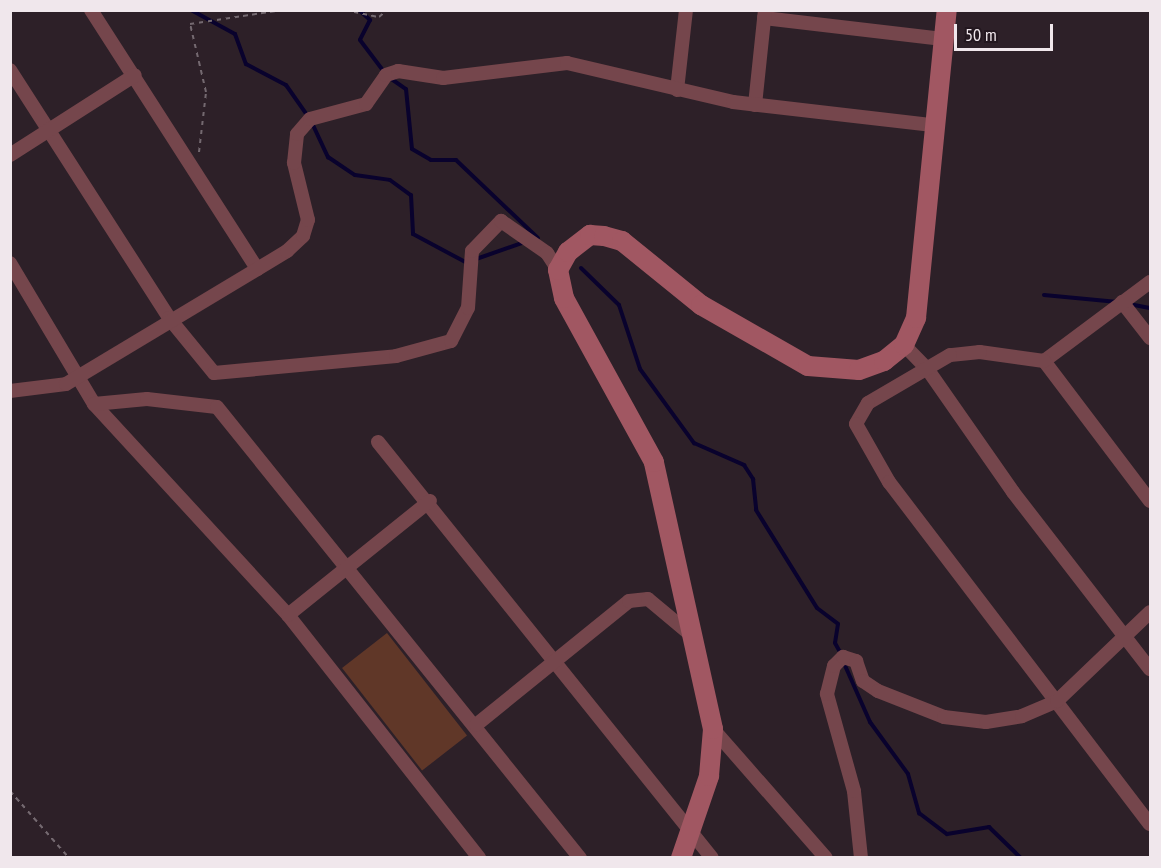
<!DOCTYPE html>
<html>
<head>
<meta charset="utf-8">
<style>
	body { margin:0 }
	#map { position:relative; width:1161px; height:868px; overflow:hidden; background:#2d2028; font-family:"PT Sans Narrow",sans-serif }
	div>[style] { position:absolute }
	.green>* { inset:0; background:#603728; transform-origin:0 0 }
	.stream>* { height:4px; margin:-2px; padding:0 2px; transform-origin:2px; border-radius:2px; background:#09022d }
	.path>* { height:2px; margin-top:-1px; transform-origin:0; background:repeating-linear-gradient(90deg,#746970 0 4.5px,transparent 0 9px) }
	.street>* { height:14px; margin:-7px; padding:0 7px; transform-origin:7px; border-radius:7px; background:#75464c }
	.secondary>* { height:20px; margin:-10px; padding:0 10px; transform-origin:10px; border-radius:10px; background:#a15762 }
	span { translate:-50% -50%; white-space:nowrap; text-align:center; line-height:1.15; -webkit-text-stroke:4.5px #23171f; paint-order:stroke }
	.frame { position:absolute; inset:0; border:12px solid #f0e7ec; pointer-events:none }
	.scale { position:absolute; left:954px; top:24px; width:99px; height:27px; box-sizing:border-box; border:3px solid #f0e7ec; border-top:0; padding-left:8px; font-size:18px; line-height:21px; white-space:nowrap; color:#f0e7ec; -webkit-text-stroke:4px #23171f; paint-order:stroke }
</style>
</head>
<body>
<div id="map">
	<div class="green">
		<div style="left:387px;top:633px;width:130px;height:57px;rotate:52deg"></div>
	</div>
	<div class="stream">
		<div style="left:191px;top:10px;width:50px;rotate:28.6deg"></div>
		<div style="left:235px;top:34px;width:32px;rotate:70deg"></div>
		<div style="left:246px;top:64px;width:45px;rotate:27.7deg"></div>
		<div style="left:286px;top:85px;width:39px;rotate:55deg"></div>
		<div style="left:359px;top:10px;width:15px;rotate:42deg"></div>
		<div style="left:370px;top:20px;width:22px;rotate:117deg"></div>
		<div style="left:360px;top:40px;width:41px;rotate:52.9deg"></div>
		<div style="left:390px;top:78px;width:19px;rotate:35deg"></div>
		<div style="left:406px;top:89px;width:60px;rotate:84.3deg"></div>
		<div style="left:412px;top:149px;width:22px;rotate:30deg"></div>
		<div style="left:431px;top:160px;width:25px"></div>
		<div style="left:456px;top:160px;width:113px;rotate:43.6deg"></div>
		<div style="left:312px;top:123px;width:38px;rotate:65deg"></div>
		<div style="left:328px;top:157px;width:32px;rotate:34deg"></div>
		<div style="left:355px;top:175px;width:35px;rotate:8deg"></div>
		<div style="left:390px;top:180px;width:26px;rotate:36deg"></div>
		<div style="left:411px;top:195px;width:39px;rotate:87deg"></div>
		<div style="left:413px;top:234px;width:61px;rotate:28.2deg"></div>
		<div style="left:476px;top:259px;width:52px;rotate:-19.1deg"></div>
		<div style="left:581px;top:268px;width:53px;rotate:44.2deg"></div>
		<div style="left:619px;top:305px;width:67px;rotate:71.8deg"></div>
		<div style="left:640px;top:369px;width:92px;rotate:53.9deg"></div>
		<div style="left:694px;top:443px;width:55px;rotate:23.7deg"></div>
		<div style="left:744px;top:465px;width:17px;rotate:57deg"></div>
		<div style="left:753px;top:479px;width:31px;rotate:84deg"></div>
		<div style="left:756px;top:510px;width:115px;rotate:58.1deg"></div>
		<div style="left:817px;top:608px;width:26px;rotate:37deg"></div>
		<div style="left:838px;top:624px;width:19px;rotate:99deg"></div>
		<div style="left:835px;top:643px;width:13px;rotate:61deg"></div>
		<div style="left:1044px;top:295px;width:74px;rotate:5.4deg"></div>
		<div style="left:1129px;top:304px;width:21px;rotate:11deg"></div>
		<div style="left:843px;top:661px;width:67px;rotate:66.1deg"></div>
		<div style="left:870px;top:722px;width:64px;rotate:53.8deg"></div>
		<div style="left:908px;top:774px;width:41px;rotate:74.2deg"></div>
		<div style="left:919px;top:813px;width:35px;rotate:37deg"></div>
		<div style="left:947px;top:834px;width:43px;rotate:-9.5deg"></div>
		<div style="left:989px;top:827px;width:45px;rotate:44.1deg"></div>
	</div>
	<div class="path">
		<div style="left:345px;top:10px;width:35px;rotate:12deg"></div>
		<div style="left:379px;top:17px;width:11px;rotate:-41deg"></div>
		<div style="left:199px;top:152px;width:60px;rotate:-83.3deg"></div>
		<div style="left:206px;top:92px;width:70px;rotate:-103.2deg"></div>
		<div style="left:190px;top:24px;width:94px;rotate:-8.6deg"></div>
		<div style="left:10px;top:791px;width:89px;rotate:48.6deg"></div>
	</div>
	<div class="street">
		<div style="left:91px;top:10px;width:308px;rotate:57.3deg"></div>
		<div style="left:764px;top:18px;width:180px;rotate:6.7deg"></div>
		<div style="left:10px;top:70px;width:295px;rotate:57.3deg"></div>
		<div style="left:169px;top:318px;width:71px;rotate:50.7deg"></div>
		<div style="left:214px;top:373px;width:183px;rotate:-5.3deg"></div>
		<div style="left:396px;top:356px;width:57px;rotate:-15.3deg"></div>
		<div style="left:451px;top:341px;width:37px;rotate:-63deg"></div>
		<div style="left:468px;top:308px;width:57px;rotate:-86deg"></div>
		<div style="left:472px;top:251px;width:42px;rotate:-46deg"></div>
		<div style="left:501px;top:221px;width:56px;rotate:34.8deg"></div>
		<div style="left:547px;top:253px;width:20px;rotate:57deg"></div>
		<div style="left:677px;top:90px;width:81px;rotate:-83.6deg"></div>
		<div style="left:755px;top:105px;width:96px;rotate:-84deg"></div>
		<div style="left:10px;top:155px;width:148px;rotate:-32.6deg"></div>
		<div style="left:10px;top:263px;width:164px;rotate:59.2deg"></div>
		<div style="left:94px;top:404px;width:287px;rotate:47.4deg"></div>
		<div style="left:288px;top:615px;width:309px;rotate:51.8deg"></div>
		<div style="left:1122px;top:302px;width:46px;rotate:52.1deg"></div>
		<div style="left:904px;top:345px;width:35px;rotate:46deg"></div>
		<div style="left:928px;top:370px;width:149px;rotate:55.1deg"></div>
		<div style="left:1013px;top:492px;width:224px;rotate:52.3deg"></div>
		<div style="left:1044px;top:361px;width:132px;rotate:-36.7deg"></div>
		<div style="left:10px;top:391px;width:56px;rotate:-7.1deg"></div>
		<div style="left:66px;top:384px;width:258px;rotate:-31deg"></div>
		<div style="left:287px;top:251px;width:22px;rotate:-43deg"></div>
		<div style="left:303px;top:236px;width:17px;rotate:-73deg"></div>
		<div style="left:308px;top:220px;width:59px;rotate:-103.8deg"></div>
		<div style="left:294px;top:163px;width:29px;rotate:-84deg"></div>
		<div style="left:297px;top:134px;width:20px;rotate:-49deg"></div>
		<div style="left:310px;top:119px;width:58px;rotate:-15deg"></div>
		<div style="left:366px;top:104px;width:35px;rotate:-55deg"></div>
		<div style="left:386px;top:75px;width:13px;rotate:-18deg"></div>
		<div style="left:398px;top:71px;width:46px;rotate:8.8deg"></div>
		<div style="left:443px;top:78px;width:125px;rotate:-6.9deg"></div>
		<div style="left:567px;top:63px;width:171px;rotate:13.2deg"></div>
		<div style="left:733px;top:102px;width:201px;rotate:6.6deg"></div>
		<div style="left:94px;top:404px;width:53px;rotate:-5.4deg"></div>
		<div style="left:147px;top:399px;width:70px;rotate:6.5deg"></div>
		<div style="left:217px;top:407px;width:579px;rotate:51.17deg"></div>
		<div style="left:378px;top:442px;width:533px;rotate:51.24deg"></div>
		<div style="left:1150px;top:501px;width:176px;rotate:-127.1deg"></div>
		<div style="left:1044px;top:361px;width:65px;rotate:-172deg"></div>
		<div style="left:980px;top:352px;width:30px;rotate:174deg"></div>
		<div style="left:950px;top:355px;width:95px;rotate:149.7deg"></div>
		<div style="left:868px;top:403px;width:24px;rotate:120deg"></div>
		<div style="left:856px;top:424px;width:67px;rotate:60.4deg"></div>
		<div style="left:889px;top:482px;width:430px;rotate:52.7deg"></div>
		<div style="left:288px;top:615px;width:182px;rotate:-38.8deg"></div>
		<div style="left:476px;top:725px;width:197px;rotate:-39deg"></div>
		<div style="left:629px;top:601px;width:19px;rotate:-6deg"></div>
		<div style="left:648px;top:599px;width:56px;rotate:39.9deg"></div>
		<div style="left:713px;top:729px;width:171px;rotate:48.8deg"></div>
		<div style="left:861px;top:858px;width:67px;rotate:-96deg"></div>
		<div style="left:854px;top:791px;width:101px;rotate:-105.6deg"></div>
		<div style="left:827px;top:694px;width:29px;rotate:-76deg"></div>
		<div style="left:834px;top:666px;width:13px;rotate:-45deg"></div>
		<div style="left:843px;top:657px;width:14px;rotate:17deg"></div>
		<div style="left:856px;top:661px;width:21px;rotate:71deg"></div>
		<div style="left:863px;top:681px;width:18px;rotate:34deg"></div>
		<div style="left:878px;top:691px;width:71px;rotate:21.5deg"></div>
		<div style="left:944px;top:717px;width:42px;rotate:6.8deg"></div>
		<div style="left:986px;top:722px;width:36px;rotate:-9deg"></div>
		<div style="left:1022px;top:716px;width:38px;rotate:-23deg"></div>
		<div style="left:1057px;top:701px;width:129px;rotate:-43.7deg"></div>
	</div>
	<div class="secondary">
		<div style="left:681px;top:858px;width:87px;rotate:-71.1deg"></div>
		<div style="left:709px;top:776px;width:47px;rotate:-85.1deg"></div>
		<div style="left:713px;top:729px;width:273px;rotate:-102.5deg"></div>
		<div style="left:654px;top:462px;width:187px;rotate:-118.8deg"></div>
		<div style="left:564px;top:298px;width:29px;rotate:-102deg"></div>
		<div style="left:558px;top:270px;width:21px;rotate:-61deg"></div>
		<div style="left:568px;top:252px;width:28px;rotate:-38deg"></div>
		<div style="left:590px;top:235px;width:14px;rotate:4deg"></div>
		<div style="left:604px;top:236px;width:19px;rotate:16deg"></div>
		<div style="left:622px;top:241px;width:102px;rotate:39deg"></div>
		<div style="left:701px;top:305px;width:123px;rotate:29.7deg"></div>
		<div style="left:808px;top:366px;width:51px;rotate:4.5deg"></div>
		<div style="left:859px;top:370px;width:27px;rotate:-20deg"></div>
		<div style="left:884px;top:361px;width:26px;rotate:-39deg"></div>
		<div style="left:904px;top:345px;width:30px;rotate:-66deg"></div>
		<div style="left:916px;top:318px;width:310px;rotate:-84.3deg"></div>
	</div>
	<div class="frame"></div>
	<div class="scale">50 m</div>
</div>
</body>
</html>
